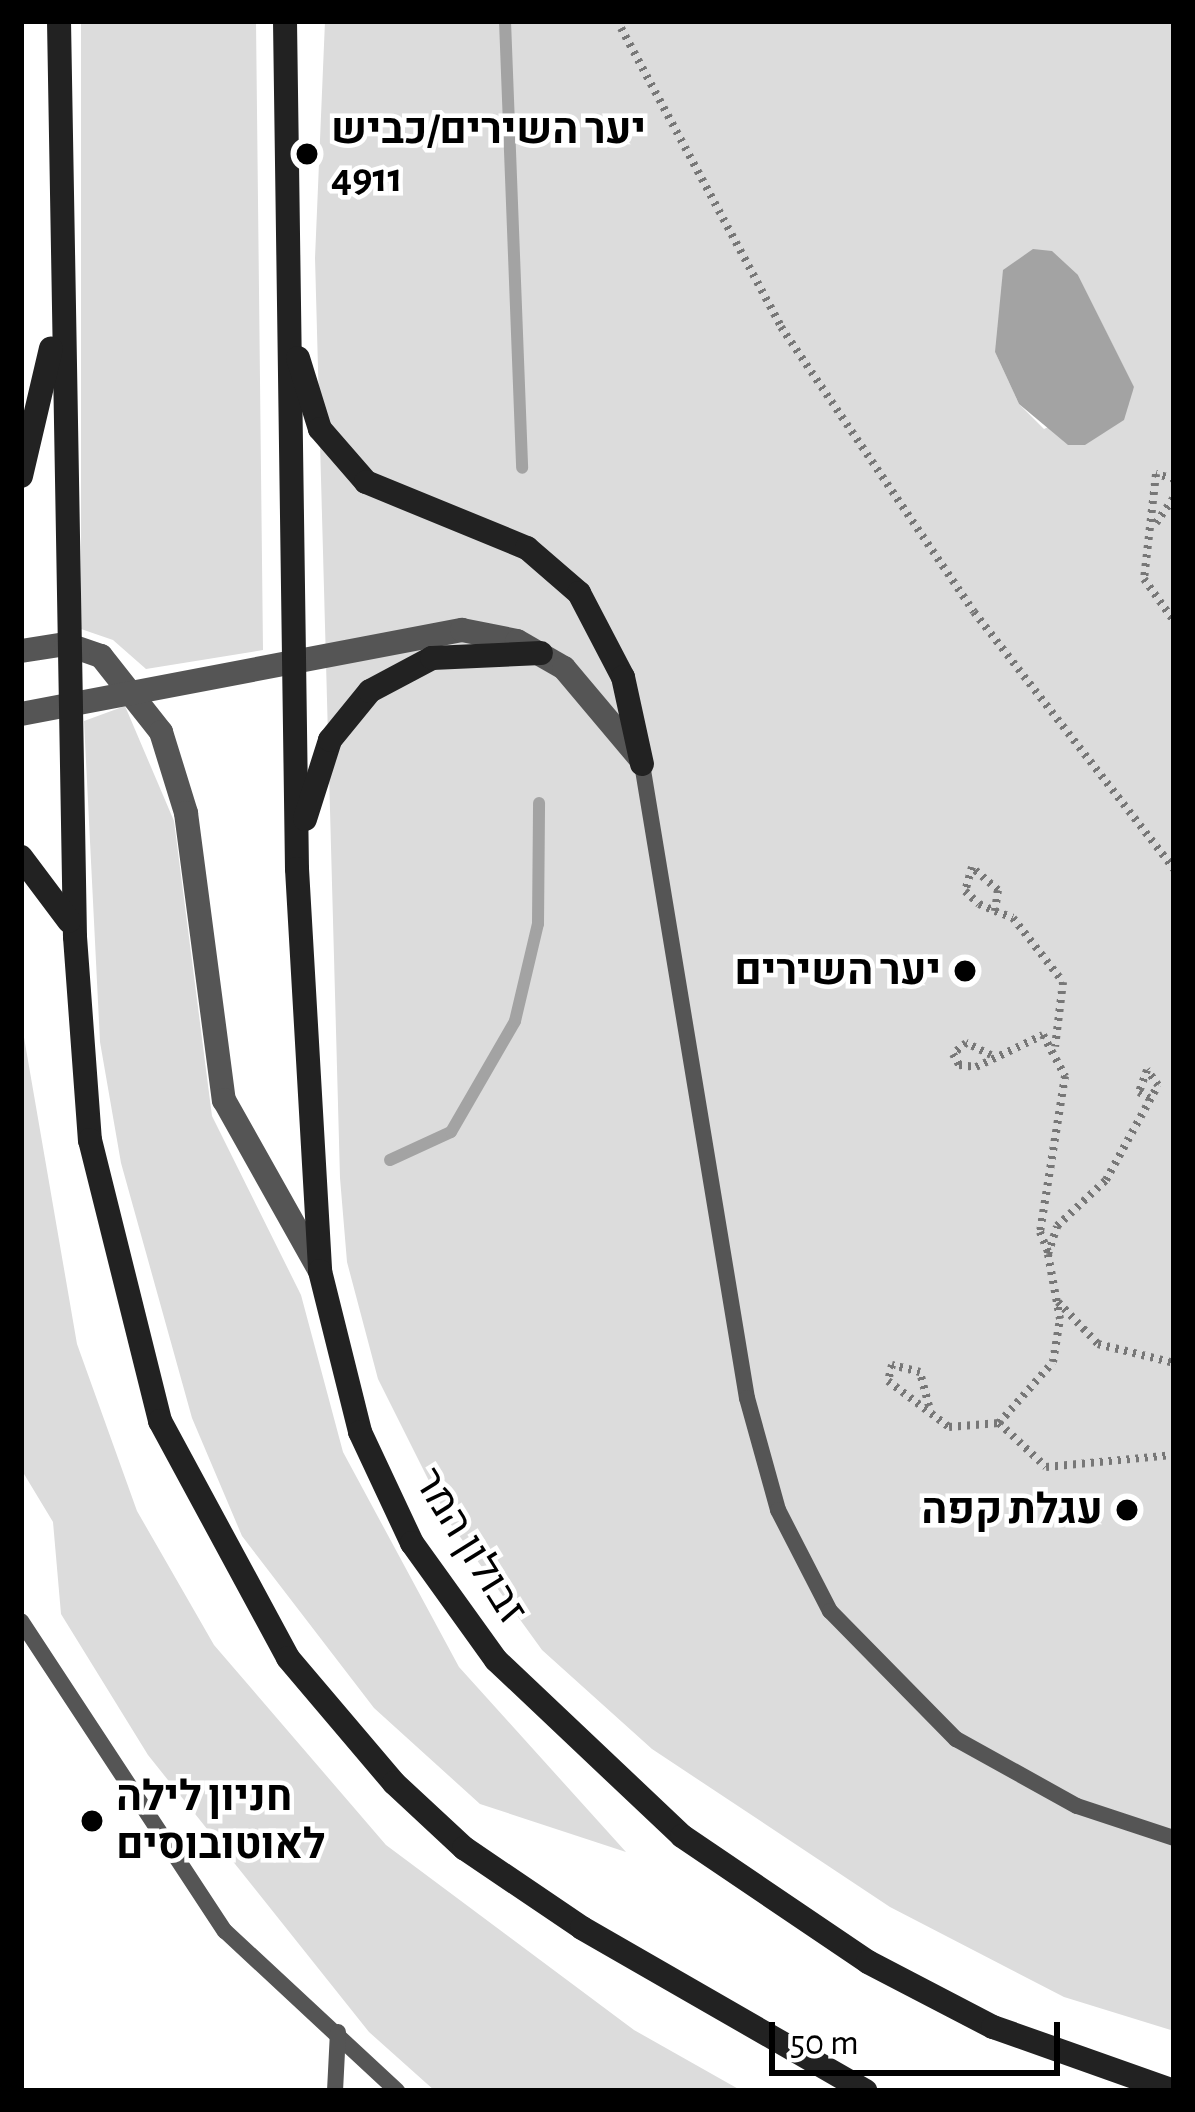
<!DOCTYPE html>
<html>
<head>
<meta charset="utf-8">
<style>
	body { margin:0 }
	#map { position:relative; width:1195px; height:2112px; overflow:hidden; background:#fff; font-family:"Alegreya Sans",Heebo,sans-serif }
	div>[style] { position:absolute }
	.green>* { inset:0; background:#dcdcdc }
	.water>* { inset:0; background:#a3a3a3 }
	.stream>* { height:12px; margin:-6px; padding:0 6px; transform-origin:6px; border-radius:6px; background:#a3a3a3 }
	.path>* { height:8px; margin-top:-4px; transform-origin:0; background:repeating-linear-gradient(90deg,#777 0 3px,transparent 0 9px) }
	.lane>* { height:16px; margin:-8px; padding:0 8px; transform-origin:8px; border-radius:8px; background:#555 }
	.street>* { height:24px; margin:-12px; padding:0 12px; transform-origin:12px; border-radius:12px; background:#555 }
	.secondary>* { height:24px; margin:-12px; padding:0 12px; transform-origin:12px; border-radius:12px; background:#222 }
	.dots>* { width:33px; height:33px; translate:-50% -50%; box-sizing:border-box; border:6px solid #fff; border-radius:50% }
	span { translate:-50% -50%; white-space:nowrap; text-align:center; line-height:1.15; -webkit-text-stroke:9px #fff; paint-order:stroke }
	.poi-label { font-size:42px; color:#000; font-weight:700 }
	.left { translate:0 -50%; text-align:left }
	.right { translate:-100% -50%; text-align:right }
	.street-label { font-size:42px; color:#000 }
	.frame { position:absolute; inset:0; border:24px solid #000; pointer-events:none }
	.scale { position:absolute; left:769px; top:2022px; width:291px; height:54px; box-sizing:border-box; border:6px solid #000; border-top:0; padding-left:15px; font-size:36px; line-height:42px; white-space:nowrap; color:#000; -webkit-text-stroke:9px #fff; paint-order:stroke }
</style>
</head>
<body>
<div id="map">
	<div class="green">
		<div style="clip-path:polygon(81px 21px,256px 21px,263px 650px,146px 669px,113px 640px,81px 629px)"></div>
		<div style="clip-path:polygon(evenodd,325px 21px,1174px 21px,1174px 2031px,1064px 1997px,890px 1907px,652px 1749px,542px 1650px,450px 1523px,378px 1379px,347px 1262px,340px 1178px,315px 258px,325px 21px,1078px 275px,1134px 388px,1044px 429px,1019px 404px,995px 352px,1078px 275px)"></div>
		<div style="clip-path:polygon(125px 706px,174px 821px,212px 1116px,301px 1295px,343px 1452px,459px 1667px,626px 1852px,480px 1804px,374px 1708px,242px 1536px,192px 1418px,121px 1163px,100px 1042px,84px 721px)"></div>
		<div style="clip-path:polygon(21px 1020px,77px 1344px,137px 1511px,214px 1645px,386px 1845px,634px 2030px,742px 2091px,435px 2091px,369px 2032px,148px 1755px,61px 1614px,53px 1522px,21px 1469px)"></div>
	</div>
	<div class="water">
		<div style="clip-path:polygon(1033px 249px,1052px 251px,1078px 275px,1134px 387px,1124px 420px,1085px 445px,1068px 445px,1019px 404px,995px 352px,1003px 270px)"></div>
	</div>
	<div class="stream">
		<div style="left:505px;top:21px;width:447px;rotate:87.8deg"></div>
		<div style="left:390px;top:1160px;width:67px;rotate:-24.7deg"></div>
		<div style="left:451px;top:1132px;width:128px;rotate:-60deg"></div>
		<div style="left:515px;top:1021px;width:100px;rotate:-76.7deg"></div>
		<div style="left:538px;top:924px;width:121px;rotate:-89.5deg"></div>
	</div>
	<div class="path">
		<div style="left:621px;top:28px;width:339px;rotate:61.8deg"></div>
		<div style="left:781px;top:327px;width:344px;rotate:55.9deg"></div>
		<div style="left:974px;top:612px;width:326px;rotate:52.1deg"></div>
		<div style="left:1174px;top:479px;width:19px;rotate:-164deg"></div>
		<div style="left:1156px;top:474px;width:106px;rotate:96.5deg"></div>
		<div style="left:1144px;top:579px;width:52px;rotate:54.5deg"></div>
		<div style="left:1156px;top:523px;width:32px;rotate:-55deg"></div>
		<div style="left:995px;top:911px;width:21px;rotate:-82deg"></div>
		<div style="left:998px;top:890px;width:35px;rotate:-139deg"></div>
		<div style="left:972px;top:867px;width:25px;rotate:106deg"></div>
		<div style="left:965px;top:891px;width:19px;rotate:43deg"></div>
		<div style="left:979px;top:904px;width:17px;rotate:24deg"></div>
		<div style="left:995px;top:911px;width:19px;rotate:21deg"></div>
		<div style="left:1013px;top:918px;width:81px;rotate:52deg"></div>
		<div style="left:1063px;top:982px;width:65px;rotate:97deg"></div>
		<div style="left:991px;top:1055px;width:28px;rotate:-154deg"></div>
		<div style="left:966px;top:1043px;width:17px;rotate:140deg"></div>
		<div style="left:953px;top:1054px;width:13px;rotate:61deg"></div>
		<div style="left:959px;top:1065px;width:17px;rotate:7deg"></div>
		<div style="left:976px;top:1067px;width:74px;rotate:-25.5deg"></div>
		<div style="left:1043px;top:1035px;width:47px;rotate:61.8deg"></div>
		<div style="left:1065px;top:1076px;width:158px;rotate:99.1deg"></div>
		<div style="left:1040px;top:1232px;width:22px;rotate:68deg"></div>
		<div style="left:1058px;top:1302px;width:58px;rotate:46.4deg"></div>
		<div style="left:1098px;top:1344px;width:78px;rotate:14deg"></div>
		<div style="left:929px;top:1406px;width:35px;rotate:-105deg"></div>
		<div style="left:920px;top:1372px;width:29px;rotate:-166deg"></div>
		<div style="left:892px;top:1365px;width:16px;rotate:104deg"></div>
		<div style="left:888px;top:1381px;width:76px;rotate:37deg"></div>
		<div style="left:949px;top:1427px;width:50px;rotate:-4.6deg"></div>
		<div style="left:999px;top:1423px;width:64px;rotate:43.1deg"></div>
		<div style="left:1046px;top:1467px;width:129px;rotate:-5.4deg"></div>
		<div style="left:999px;top:1423px;width:81px;rotate:-48.5deg"></div>
		<div style="left:1053px;top:1362px;width:44px;rotate:-80.8deg"></div>
		<div style="left:1060px;top:1319px;width:66px;rotate:-100.5deg"></div>
		<div style="left:1048px;top:1254px;width:29px;rotate:-72deg"></div>
		<div style="left:1057px;top:1226px;width:67px;rotate:-43.2deg"></div>
		<div style="left:1106px;top:1180px;width:108px;rotate:-61.3deg"></div>
		<div style="left:1158px;top:1085px;width:19px;rotate:-126deg"></div>
		<div style="left:1147px;top:1070px;width:23px;rotate:110deg"></div>
		<div style="left:1139px;top:1092px;width:12px;rotate:31deg"></div>
	</div>
	<div class="lane">
		<div style="left:642px;top:764px;width:643px;rotate:80.6deg"></div>
		<div style="left:747px;top:1398px;width:116px;rotate:74.5deg"></div>
		<div style="left:778px;top:1510px;width:114px;rotate:62.8deg"></div>
		<div style="left:830px;top:1611px;width:180px;rotate:45.5deg"></div>
		<div style="left:956px;top:1739px;width:138px;rotate:29deg"></div>
		<div style="left:1077px;top:1806px;width:102px;rotate:18.3deg"></div>
		<div style="left:21px;top:1621px;width:371px;rotate:56.7deg"></div>
		<div style="left:225px;top:1931px;width:235px;rotate:42.9deg"></div>
		<div style="left:335px;top:2091px;width:59px;rotate:-87.1deg"></div>
	</div>
	<div class="street">
		<div style="left:21px;top:651px;width:46px;rotate:-8.8deg"></div>
		<div style="left:66px;top:644px;width:37px;rotate:19deg"></div>
		<div style="left:101px;top:656px;width:97px;rotate:51.7deg"></div>
		<div style="left:161px;top:732px;width:85px;rotate:72.8deg"></div>
		<div style="left:186px;top:813px;width:290px;rotate:82.5deg"></div>
		<div style="left:224px;top:1100px;width:196px;rotate:60.7deg"></div>
		<div style="left:21px;top:714px;width:449px;rotate:-10.8deg"></div>
		<div style="left:462px;top:630px;width:56px;rotate:11.3deg"></div>
		<div style="left:517px;top:641px;width:54px;rotate:29.9deg"></div>
		<div style="left:564px;top:668px;width:115px;rotate:49.9deg"></div>
	</div>
	<div class="secondary">
		<div style="left:59px;top:21px;width:916px;rotate:89deg"></div>
		<div style="left:75px;top:937px;width:204px;rotate:85.8deg"></div>
		<div style="left:90px;top:1140px;width:290px;rotate:76deg"></div>
		<div style="left:160px;top:1421px;width:269px;rotate:61.6deg"></div>
		<div style="left:288px;top:1658px;width:164px;rotate:49.7deg"></div>
		<div style="left:394px;top:1783px;width:96px;rotate:42.9deg"></div>
		<div style="left:464px;top:1848px;width:143px;rotate:34.1deg"></div>
		<div style="left:582px;top:1928px;width:327px;rotate:29.9deg"></div>
		<div style="left:285px;top:21px;width:848px;rotate:89.19deg"></div>
		<div style="left:297px;top:869px;width:403px;rotate:86.7deg"></div>
		<div style="left:320px;top:1271px;width:166px;rotate:76deg"></div>
		<div style="left:360px;top:1432px;width:123px;rotate:64.9deg"></div>
		<div style="left:412px;top:1543px;width:144px;rotate:54.3deg"></div>
		<div style="left:496px;top:1660px;width:256px;rotate:43.4deg"></div>
		<div style="left:682px;top:1836px;width:225px;rotate:34.1deg"></div>
		<div style="left:868px;top:1962px;width:141px;rotate:27.5deg"></div>
		<div style="left:993px;top:2027px;width:192px;rotate:19.5deg"></div>
		<div style="left:298px;top:358px;width:74px;rotate:72.8deg"></div>
		<div style="left:320px;top:429px;width:70px;rotate:49deg"></div>
		<div style="left:366px;top:482px;width:174px;rotate:22.3deg"></div>
		<div style="left:527px;top:548px;width:69px;rotate:40.9deg"></div>
		<div style="left:579px;top:593px;width:95px;rotate:62.4deg"></div>
		<div style="left:623px;top:677px;width:89px;rotate:77.7deg"></div>
		<div style="left:21px;top:476px;width:131px;rotate:-76.8deg"></div>
		<div style="left:305px;top:819px;width:83px;rotate:-72.4deg"></div>
		<div style="left:330px;top:740px;width:63px;rotate:-50.8deg"></div>
		<div style="left:370px;top:691px;width:70px;rotate:-28deg"></div>
		<div style="left:432px;top:658px;width:109px;rotate:-2.6deg"></div>
		<div style="left:21px;top:857px;width:80px;rotate:53.1deg"></div>
	</div>
	<div class="dots">
		<div style="left:307px;top:154px;background:#000"></div>
		<div style="left:965px;top:971px;background:#000"></div>
		<div style="left:1127px;top:1510px;background:#000"></div>
		<div style="left:92px;top:1821px;background:#000"></div>
	</div>
	<div class="poi-label">
		<span class="left" style="left:331px;top:154px">יער השירים/כביש<br>4911</span>
		<span class="right" style="left:941px;top:971px">יער השירים</span>
		<span class="right" style="left:1103px;top:1510px">עגלת קפה</span>
		<span class="left" style="left:116px;top:1821px">חניון לילה<br>לאוטובוסים</span>
	</div>
	<div class="street-label">
		<span style="left:470px;top:1546px;rotate:58deg">זבולון המר</span>
	</div>
	<div class="frame"></div>
	<div class="scale">50 m</div>
</div>
</body>
</html>
